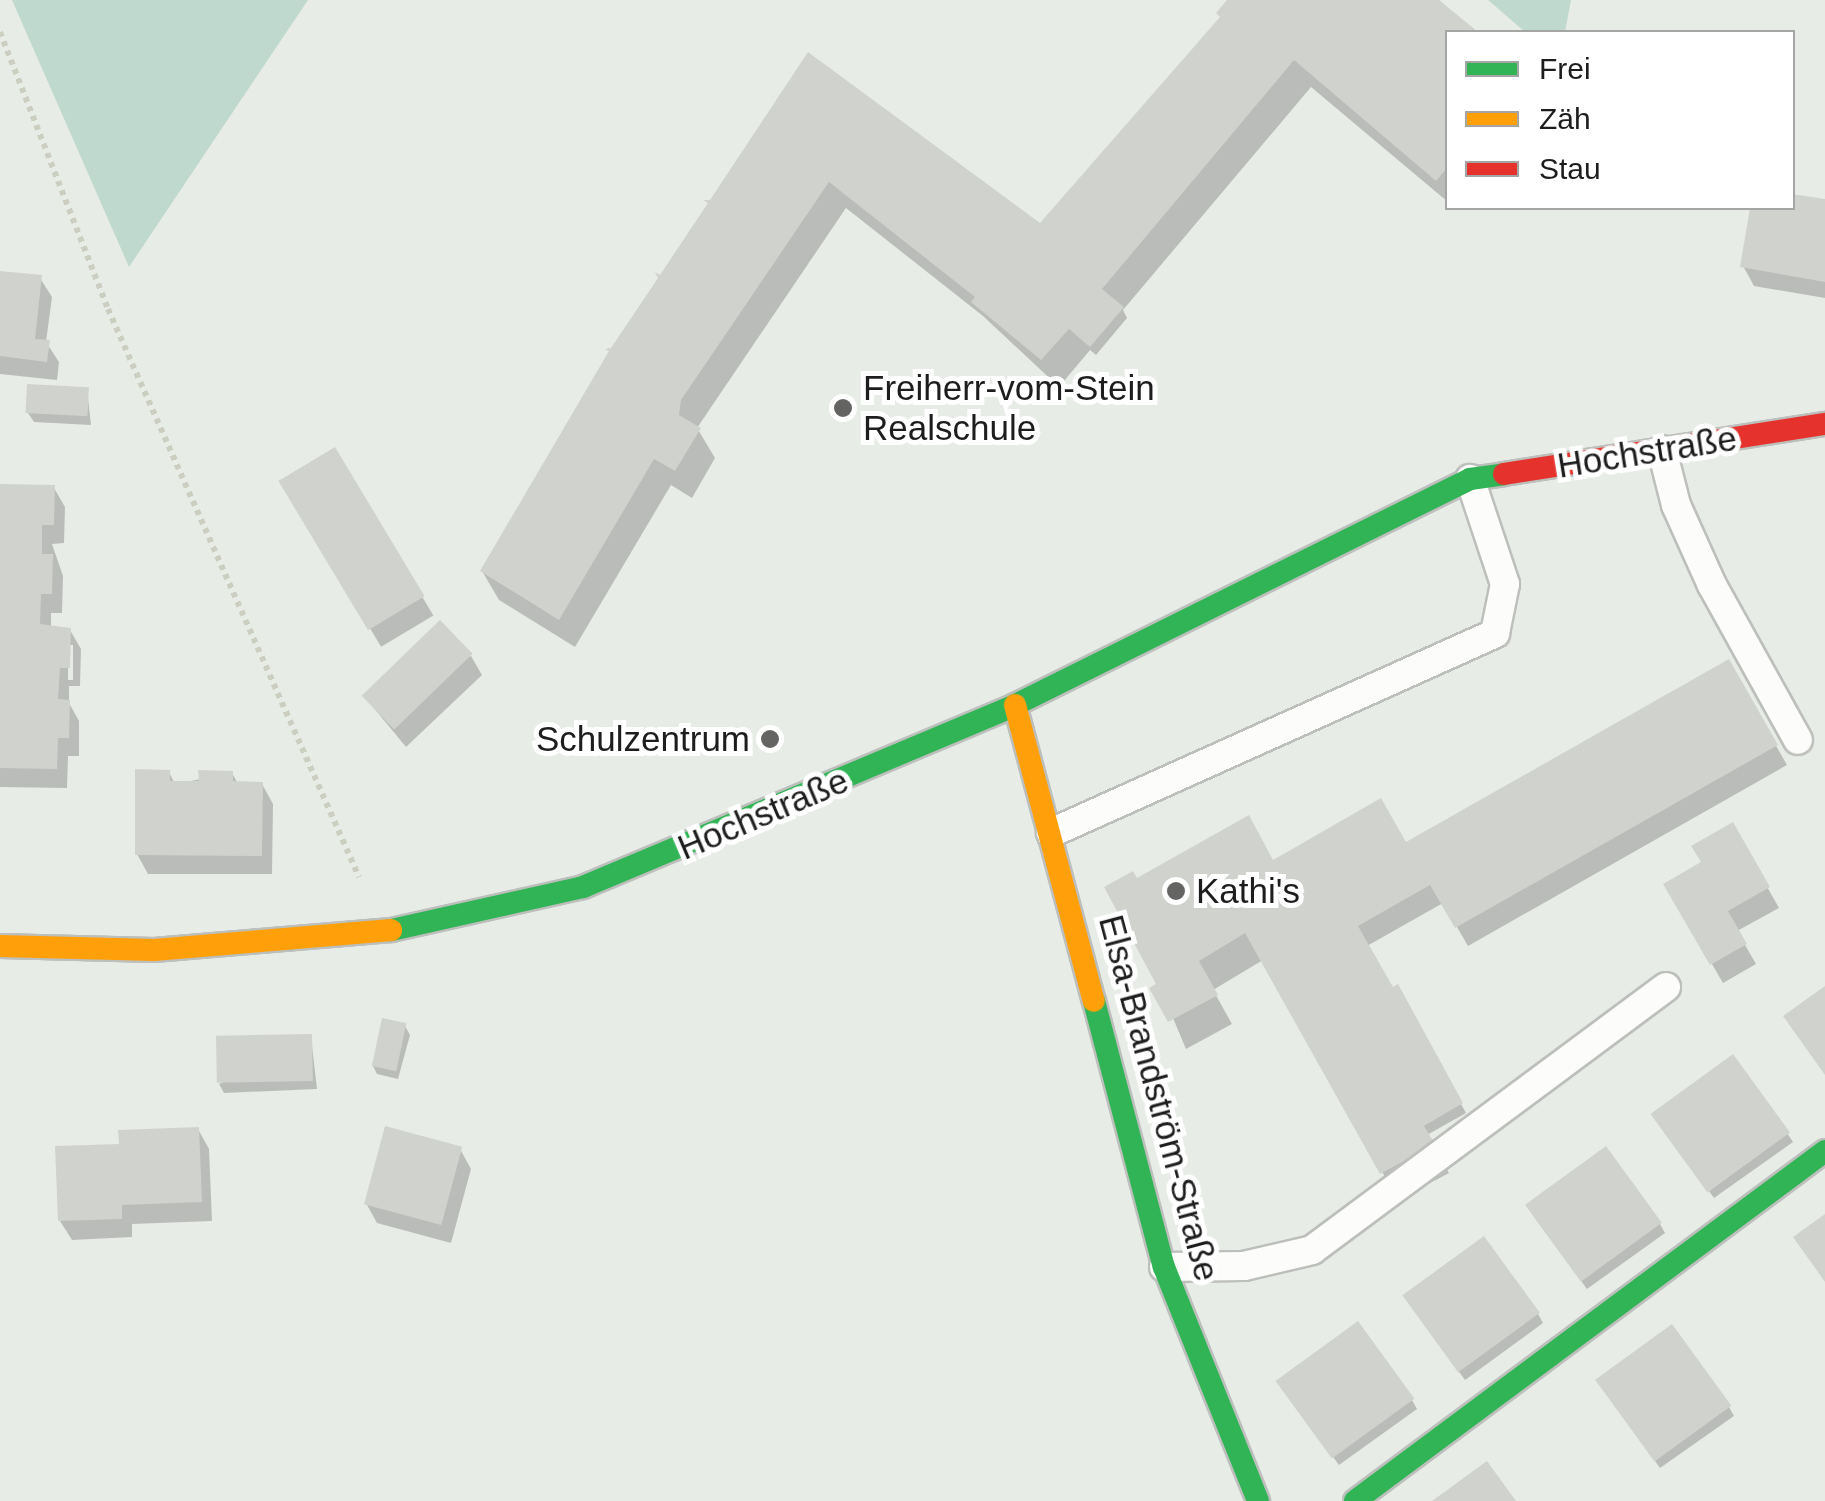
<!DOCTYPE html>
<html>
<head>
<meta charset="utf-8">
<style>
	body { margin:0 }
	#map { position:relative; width:1825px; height:1501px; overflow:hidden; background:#e8ece6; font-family:Helvetica,sans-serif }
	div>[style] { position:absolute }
	.forest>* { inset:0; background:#bfd9cf }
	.shadow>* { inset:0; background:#0003; transform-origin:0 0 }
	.building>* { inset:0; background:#d0d2ce; transform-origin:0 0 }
	.path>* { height:6px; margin-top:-3px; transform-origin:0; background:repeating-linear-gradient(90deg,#cccec1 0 5px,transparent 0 10px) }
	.roads { filter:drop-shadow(2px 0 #bdbfbc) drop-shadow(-2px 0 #bdbfbc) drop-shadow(0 2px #bdbfbc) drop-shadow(0 -2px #bdbfbc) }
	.lane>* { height:28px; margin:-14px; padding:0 14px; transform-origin:14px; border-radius:14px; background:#fcfcfb }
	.fast>* { height:22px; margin:-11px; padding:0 11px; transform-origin:11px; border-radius:11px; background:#30b455 }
	.slow>* { height:22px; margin:-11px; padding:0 11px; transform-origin:11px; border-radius:11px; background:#ff9f0a }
	.jam>* { height:22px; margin:-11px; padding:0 11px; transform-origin:11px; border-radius:11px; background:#e5322d }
	.dots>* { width:28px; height:28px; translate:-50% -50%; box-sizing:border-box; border:5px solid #fff; border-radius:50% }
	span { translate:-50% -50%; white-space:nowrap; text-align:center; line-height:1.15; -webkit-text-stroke:10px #fff; paint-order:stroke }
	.poi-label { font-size:35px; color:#1d1d1d }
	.left { translate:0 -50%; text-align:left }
	.right { translate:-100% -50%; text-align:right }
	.street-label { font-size:35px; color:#1d1d1d }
	.legend { position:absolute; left:1445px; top:30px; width:350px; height:180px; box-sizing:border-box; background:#fff; border:2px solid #a5a5a5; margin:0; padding:12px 18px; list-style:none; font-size:30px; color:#1d1d1d }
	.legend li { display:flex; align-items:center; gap:20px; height:50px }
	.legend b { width:50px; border:2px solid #a5a5a5 }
</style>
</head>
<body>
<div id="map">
	<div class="forest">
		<div style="clip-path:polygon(12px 0,308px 0,129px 267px)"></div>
		<div style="clip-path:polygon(1488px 0,1571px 0,1565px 32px,1525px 32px)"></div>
	</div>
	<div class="shadow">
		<div style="clip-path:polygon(1230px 0,1439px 0,1474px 32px,1448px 32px,1448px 202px,1311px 87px,1123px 310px,1127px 318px,1096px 355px,1090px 350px,1059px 387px,983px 316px,846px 208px,697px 428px,715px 458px,692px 498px,671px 485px,575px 647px,499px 600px,482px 571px,809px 55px,1040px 227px,1222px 18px)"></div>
		<div style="clip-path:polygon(1825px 201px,1825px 298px,1754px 286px,1743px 266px,1753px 208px)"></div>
		<div style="clip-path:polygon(0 273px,40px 278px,52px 297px,46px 342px,59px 362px,57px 380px,0 374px)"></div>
		<div style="clip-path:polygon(87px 389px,91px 425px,34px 422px,28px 413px)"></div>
		<div style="left:334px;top:450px;width:193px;height:61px;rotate:59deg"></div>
		<div style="clip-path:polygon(evenodd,0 486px,54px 488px,65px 507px,64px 543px,52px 544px,63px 576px,62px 613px,51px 613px,51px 628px,70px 630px,81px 649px,80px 686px,69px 686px,69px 703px,79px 721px,79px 756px,68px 756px,67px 788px,0 787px,0 486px,68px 645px,73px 645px,73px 680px,68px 680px,68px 645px)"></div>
		<div style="clip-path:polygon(471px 656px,482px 675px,406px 747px,364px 696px)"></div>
		<div style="clip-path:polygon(1728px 662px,1787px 765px,1468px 946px,1443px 903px,1367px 946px,1392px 991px,1397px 988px,1466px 1113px,1427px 1135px,1449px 1173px,1398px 1200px,1263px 960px,1213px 990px,1232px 1024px,1186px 1049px,1159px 985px,1137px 881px,1405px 845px)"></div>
		<div style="clip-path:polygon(169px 772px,175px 784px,232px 773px,238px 784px,262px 784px,273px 804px,272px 874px,148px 874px,137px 854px)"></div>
		<div style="clip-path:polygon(1732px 825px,1779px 908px,1737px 931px,1756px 964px,1723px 983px,1666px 885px,1704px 863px)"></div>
		<div style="clip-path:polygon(405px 1026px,410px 1035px,398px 1079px,377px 1074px,372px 1064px)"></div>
		<div style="clip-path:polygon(311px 1037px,317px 1089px,224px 1093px,219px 1084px)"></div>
		<div style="clip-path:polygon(1660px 1123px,1787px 1133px,1793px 1142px,1714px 1198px)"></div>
		<div style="clip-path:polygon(198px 1129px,209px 1149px,212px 1221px,132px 1224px,132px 1237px,72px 1240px,60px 1221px,122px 1146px)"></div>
		<div style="clip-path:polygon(460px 1149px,471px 1169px,451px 1243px,377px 1223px,366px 1203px)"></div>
		<div style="clip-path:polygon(1532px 1214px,1660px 1224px,1665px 1233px,1587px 1289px)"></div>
		<div style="clip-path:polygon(1410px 1305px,1538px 1314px,1543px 1323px,1465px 1380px)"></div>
		<div style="clip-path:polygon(1603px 1388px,1729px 1407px,1734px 1416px,1660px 1468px)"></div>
		<div style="clip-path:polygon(1284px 1390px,1412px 1400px,1417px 1409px,1339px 1465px)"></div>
	</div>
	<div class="building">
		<div style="clip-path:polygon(1227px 0,1439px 0,1478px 32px,1448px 32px,1448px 167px,1436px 181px,1294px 60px,1102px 289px,1124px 307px,1090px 347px,1069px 329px,1041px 360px,971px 302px,975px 297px,829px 182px,681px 400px,679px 415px,701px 428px,675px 471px,654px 459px,559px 620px,480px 571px,609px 351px,605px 349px,611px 348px,658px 278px,655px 272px,660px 275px,708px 203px,703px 200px,710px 200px,808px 52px,1040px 223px,1220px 17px,1216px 13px)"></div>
		<div style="clip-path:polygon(1792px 194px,1825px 199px,1825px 282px,1740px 267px,1750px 208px,1792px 208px)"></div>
		<div style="clip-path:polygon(0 271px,42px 275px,35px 339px,50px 340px,47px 362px,0 356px)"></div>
		<div style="left:27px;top:384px;width:62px;height:29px;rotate:3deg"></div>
		<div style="left:335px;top:447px;width:174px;height:66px;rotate:59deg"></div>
		<div style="clip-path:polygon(0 484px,55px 485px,54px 525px,42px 525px,42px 554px,53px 554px,52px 594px,41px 594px,40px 624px,71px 628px,70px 668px,60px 668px,58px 699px,70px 700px,69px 738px,58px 738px,57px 769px,0 768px)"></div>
		<div style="left:440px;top:620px;width:47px;height:109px;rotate:46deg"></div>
		<div style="clip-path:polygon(1729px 659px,1778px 745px,1455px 928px,1430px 885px,1358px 926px,1393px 987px,1398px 984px,1463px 1103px,1424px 1126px,1435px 1144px,1380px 1174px,1245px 933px,1199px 961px,1218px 995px,1168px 1022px,1149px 988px,1156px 984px,1104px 887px,1133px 871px,1137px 878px,1249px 815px,1273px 860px,1381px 798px,1406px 842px)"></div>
		<div style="clip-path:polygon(135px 769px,170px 770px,170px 781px,199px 781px,198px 770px,233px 771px,233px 781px,263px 782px,262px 856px,135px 855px)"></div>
		<div style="clip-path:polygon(1733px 822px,1770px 887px,1728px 911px,1747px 944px,1710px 965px,1663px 884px,1701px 862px,1691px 846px)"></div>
		<div style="clip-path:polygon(1825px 986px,1825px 1075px,1783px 1016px)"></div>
		<div style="left:382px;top:1018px;width:25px;height:49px;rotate:12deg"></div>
		<div style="left:312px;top:1034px;width:47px;height:96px;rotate:89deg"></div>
		<div style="left:1733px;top:1054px;width:97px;height:102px;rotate:54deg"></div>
		<div style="left:385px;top:1126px;width:80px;height:81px;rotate:15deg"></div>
		<div style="clip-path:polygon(199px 1127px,202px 1202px,122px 1205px,122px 1219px,58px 1221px,55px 1146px,119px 1144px,118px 1130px)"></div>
		<div style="left:1606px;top:1146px;width:95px;height:100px;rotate:54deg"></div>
		<div style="clip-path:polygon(1825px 1214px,1825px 1282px,1793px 1237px)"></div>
		<div style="left:1484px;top:1236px;width:95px;height:101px;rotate:54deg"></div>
		<div style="left:1358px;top:1321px;width:96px;height:102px;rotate:54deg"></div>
		<div style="left:1672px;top:1324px;width:101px;height:95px;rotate:54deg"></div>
		<div style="clip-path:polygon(1487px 1461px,1516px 1501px,1432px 1501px)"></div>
	</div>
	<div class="path">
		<div style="left:0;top:32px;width:297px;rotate:68.7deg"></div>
		<div style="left:108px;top:309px;width:621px;rotate:66.16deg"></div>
	</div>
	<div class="roads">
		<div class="lane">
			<div style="left:1662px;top:450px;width:57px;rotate:75.7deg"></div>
			<div style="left:1676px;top:505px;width:88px;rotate:65.8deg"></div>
			<div style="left:1712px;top:585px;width:177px;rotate:61deg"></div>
			<div style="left:1051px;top:833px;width:487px;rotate:-24.2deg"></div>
			<div style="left:1495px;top:633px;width:50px;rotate:-78.5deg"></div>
			<div style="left:1505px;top:584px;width:111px;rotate:-108.4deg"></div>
			<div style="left:1164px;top:1267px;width:80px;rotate:-0.7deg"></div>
			<div style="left:1244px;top:1266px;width:70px;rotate:-13.2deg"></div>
			<div style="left:1312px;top:1250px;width:441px;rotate:-36.6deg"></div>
		</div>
		<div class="fast">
			<div style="left:391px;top:930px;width:197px;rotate:-12.6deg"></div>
			<div style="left:583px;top:887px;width:469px;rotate:-22.8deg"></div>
			<div style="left:1015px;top:705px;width:508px;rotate:-26.41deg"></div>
			<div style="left:1470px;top:479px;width:34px;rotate:-8deg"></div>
			<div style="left:1094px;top:1001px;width:275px;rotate:75.3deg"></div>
			<div style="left:1164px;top:1267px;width:252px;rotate:68.1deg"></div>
			<div style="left:1355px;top:1501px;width:586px;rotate:-36.67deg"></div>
		</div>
		<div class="slow">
			<div style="left:1015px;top:705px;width:306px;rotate:75.1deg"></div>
			<div style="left:0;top:946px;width:154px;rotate:1.5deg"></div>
			<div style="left:154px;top:950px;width:238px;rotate:-4.8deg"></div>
		</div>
		<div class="jam">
			<div style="left:1504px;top:474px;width:325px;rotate:-8.9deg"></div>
		</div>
	</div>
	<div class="dots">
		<div style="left:843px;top:408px;background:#646563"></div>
		<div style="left:770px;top:739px;background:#646563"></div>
		<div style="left:1176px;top:891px;background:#646563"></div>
	</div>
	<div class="poi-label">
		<span class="left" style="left:863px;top:408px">Freiherr-vom-Stein<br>Realschule</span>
		<span class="right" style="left:750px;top:739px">Schulzentrum</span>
		<span class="left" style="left:1196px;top:891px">Kathi's</span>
	</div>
	<div class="street-label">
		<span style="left:1647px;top:452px;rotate:-9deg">Hochstraße</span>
		<span style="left:763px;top:814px;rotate:-23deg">Hochstraße</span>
		<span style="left:1159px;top:1098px;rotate:75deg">Elsa-Brandström-Straße</span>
	</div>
	<ul class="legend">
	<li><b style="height:12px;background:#30b455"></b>Frei</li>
	<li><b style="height:12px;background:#ff9f0a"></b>Zäh</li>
	<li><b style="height:12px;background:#e5322d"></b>Stau</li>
	</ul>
</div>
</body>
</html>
